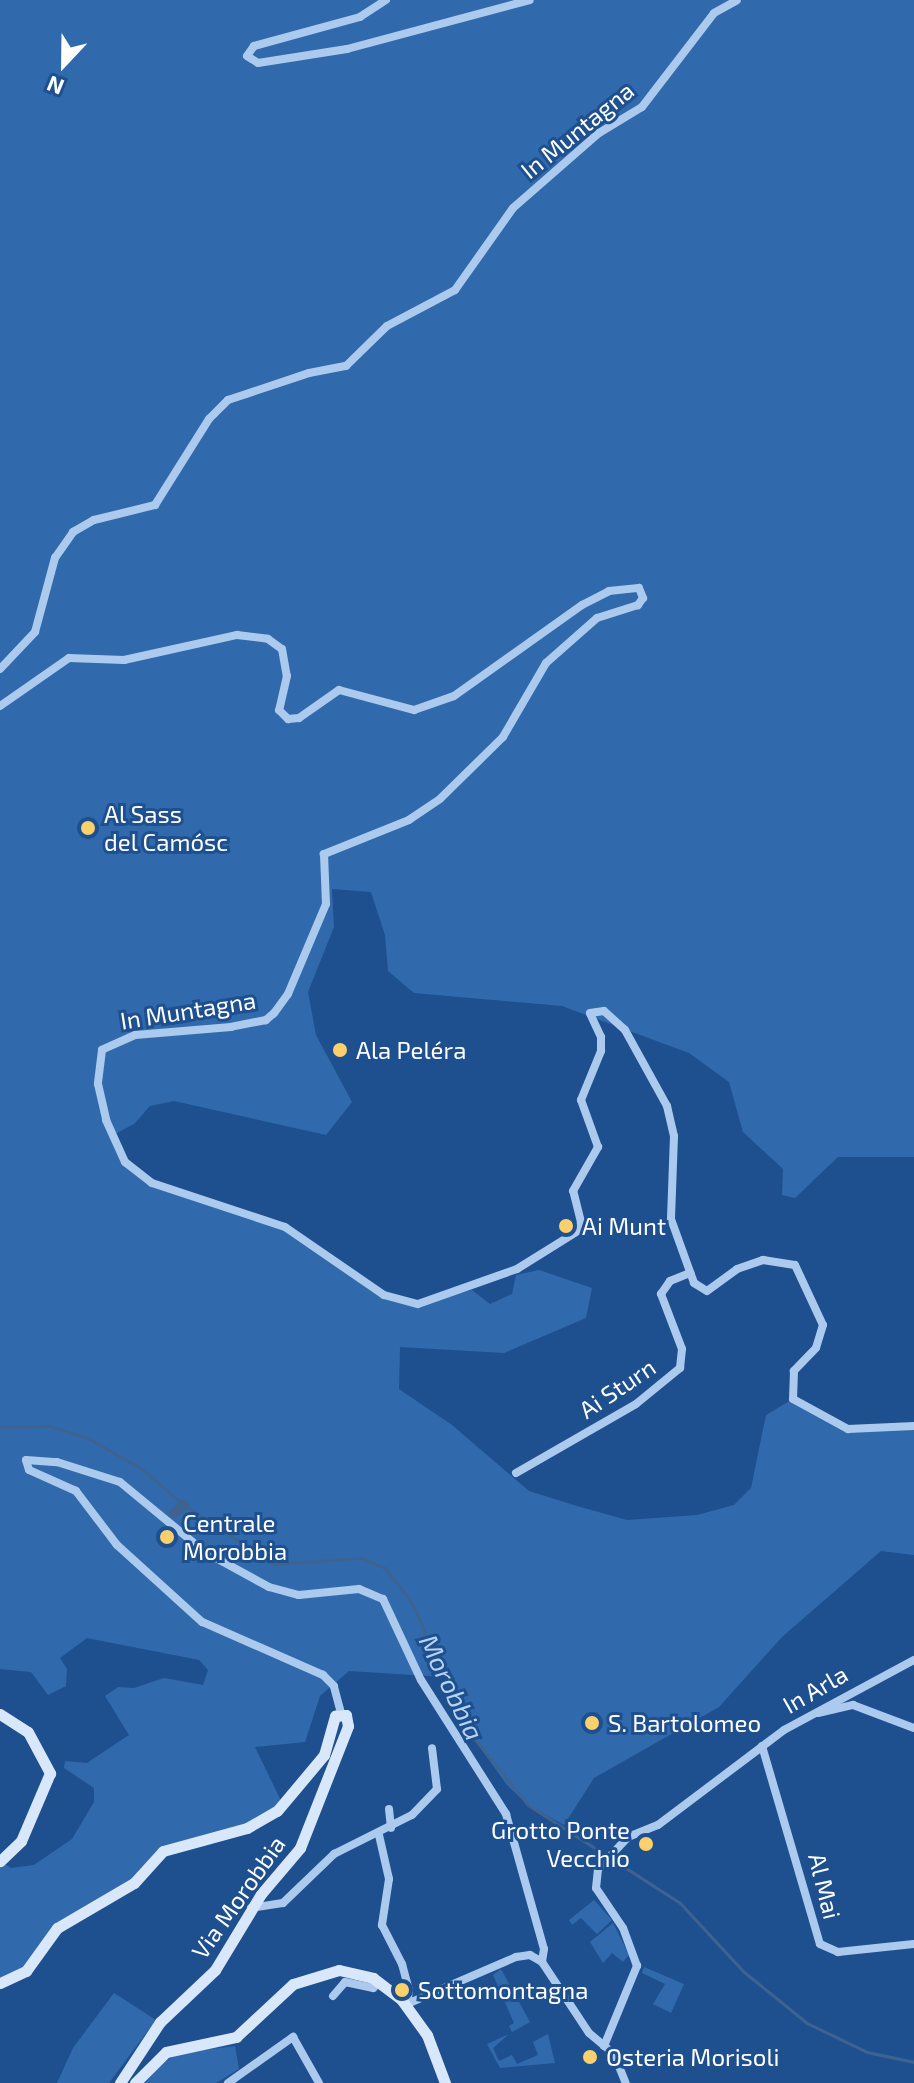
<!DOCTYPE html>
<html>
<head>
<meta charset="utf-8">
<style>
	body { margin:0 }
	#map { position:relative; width:914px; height:2083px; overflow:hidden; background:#1e508f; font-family:"Exo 2",sans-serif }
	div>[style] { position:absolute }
	.green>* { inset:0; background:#316aac }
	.stream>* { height:3px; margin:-1.5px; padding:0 1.5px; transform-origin:1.5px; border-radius:1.5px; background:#3f6390 }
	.canal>* { height:10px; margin:-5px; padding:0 5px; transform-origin:5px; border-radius:5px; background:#3f6390 }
	.street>* { height:8px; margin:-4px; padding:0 4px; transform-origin:4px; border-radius:4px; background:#accaed }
	.secondary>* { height:11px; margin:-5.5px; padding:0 5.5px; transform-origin:5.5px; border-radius:5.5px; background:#d9e7fa }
	.dots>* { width:22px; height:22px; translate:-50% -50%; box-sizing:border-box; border:4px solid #1e508f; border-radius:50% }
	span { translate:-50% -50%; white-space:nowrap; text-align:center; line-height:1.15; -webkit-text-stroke:6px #1e508f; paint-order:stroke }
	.street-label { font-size:24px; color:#fff }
	.poi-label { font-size:24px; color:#fff }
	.left { translate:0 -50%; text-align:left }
	.right { translate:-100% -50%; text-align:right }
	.water-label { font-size:26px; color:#b8d4f4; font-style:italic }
	.north { position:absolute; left:24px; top:24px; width:80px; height:80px; -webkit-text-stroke:6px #1e508f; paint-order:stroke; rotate:202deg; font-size:22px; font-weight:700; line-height:32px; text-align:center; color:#fff }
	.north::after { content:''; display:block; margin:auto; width:28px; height:36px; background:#fff; clip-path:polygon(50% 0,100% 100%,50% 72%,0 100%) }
</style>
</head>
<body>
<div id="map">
	<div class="green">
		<div style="clip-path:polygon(0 0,914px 0,914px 1157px,838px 1157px,795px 1198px,782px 1195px,783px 1169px,743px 1132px,729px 1082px,689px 1053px,562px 1006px,414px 993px,388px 971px,385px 935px,371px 892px,332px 889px,334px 927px,308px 992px,316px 1035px,352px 1102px,326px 1135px,174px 1101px,150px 1106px,134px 1124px,111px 1136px,137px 1174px,285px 1227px,385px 1295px,418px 1304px,472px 1290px,490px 1304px,512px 1294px,516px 1275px,539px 1270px,592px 1288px,586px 1318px,504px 1353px,400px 1347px,399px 1389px,452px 1425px,529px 1491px,577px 1506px,627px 1520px,697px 1515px,734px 1505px,751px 1488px,766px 1415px,793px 1399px,848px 1429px,914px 1426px,914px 1555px,881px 1551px,782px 1637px,719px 1707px,594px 1778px,564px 1825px,528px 1805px,507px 1785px,469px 1732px,445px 1677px,349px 1671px,320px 1696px,305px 1742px,255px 1747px,283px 1805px,263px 1821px,176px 1844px,140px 1878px,63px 1923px,41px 1955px,0 1983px,0 1861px,11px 1868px,34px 1865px,72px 1839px,94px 1802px,94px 1788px,64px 1768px,65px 1761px,87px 1763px,129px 1735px,105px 1696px,118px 1687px,134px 1688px,164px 1678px,203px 1685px,208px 1670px,199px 1660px,87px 1638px,60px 1658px,67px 1669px,66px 1686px,48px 1695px,31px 1672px,0 1669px)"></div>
		<div style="clip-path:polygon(594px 1900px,612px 1920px,597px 1934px,581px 1918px,572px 1925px,569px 1920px)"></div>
		<div style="clip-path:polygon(613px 1923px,629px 1955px,623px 1962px,612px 1953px,603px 1963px,590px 1942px)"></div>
		<div style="clip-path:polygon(644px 1967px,684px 1984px,671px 2013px,653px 2004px,665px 1984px,642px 1973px)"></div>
		<div style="clip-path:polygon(501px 1969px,530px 2022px,512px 2032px,509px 2026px,514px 2023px,493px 1975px)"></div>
		<div style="clip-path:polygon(114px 1993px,156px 2020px,109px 2083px,57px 2083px,73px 2048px)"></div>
		<div style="clip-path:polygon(509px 2034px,493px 2048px,499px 2061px,512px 2055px,517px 2064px,538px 2055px,533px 2042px,548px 2034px,555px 2063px,500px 2068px,487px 2044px)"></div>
		<div style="clip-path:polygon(235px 2046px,239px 2069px,216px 2083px,145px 2083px,161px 2064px,179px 2053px)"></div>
	</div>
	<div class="stream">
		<div style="left:0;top:1427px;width:49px;rotate:-1.2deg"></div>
		<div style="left:49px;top:1426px;width:39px;rotate:17deg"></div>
		<div style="left:86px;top:1437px;width:64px;rotate:29.7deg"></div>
		<div style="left:142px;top:1469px;width:55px;rotate:40.6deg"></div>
		<div style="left:184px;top:1505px;width:108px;rotate:33.2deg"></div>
		<div style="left:274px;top:1564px;width:87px;rotate:-3.9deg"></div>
		<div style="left:361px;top:1558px;width:26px;rotate:23deg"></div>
		<div style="left:385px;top:1568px;width:44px;rotate:52.4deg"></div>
		<div style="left:412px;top:1603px;width:141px;rotate:66.2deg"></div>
		<div style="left:469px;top:1732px;width:94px;rotate:51.1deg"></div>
		<div style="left:528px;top:1805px;width:181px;rotate:32.8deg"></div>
		<div style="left:680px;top:1903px;width:94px;rotate:47.2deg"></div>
		<div style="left:744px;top:1972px;width:81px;rotate:39deg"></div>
		<div style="left:807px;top:2023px;width:67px;rotate:25.8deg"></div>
		<div style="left:867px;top:2052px;width:48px;rotate:12deg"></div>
	</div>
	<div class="canal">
		<div style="left:174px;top:1513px;width:13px;rotate:-39deg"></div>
	</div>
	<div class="street">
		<div style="left:386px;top:0;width:31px;rotate:147deg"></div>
		<div style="left:360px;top:17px;width:110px;rotate:164.7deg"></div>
		<div style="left:254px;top:46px;width:12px;rotate:125deg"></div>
		<div style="left:247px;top:56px;width:13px;rotate:32deg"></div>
		<div style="left:258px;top:63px;width:90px;rotate:-8.9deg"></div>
		<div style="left:347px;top:49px;width:189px;rotate:-15deg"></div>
		<div style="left:0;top:669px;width:51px;rotate:-46.6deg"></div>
		<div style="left:35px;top:632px;width:77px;rotate:-74.9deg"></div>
		<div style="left:55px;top:558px;width:32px;rotate:-55deg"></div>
		<div style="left:73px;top:532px;width:24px;rotate:-30deg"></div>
		<div style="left:94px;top:520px;width:63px;rotate:-13.8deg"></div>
		<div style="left:155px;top:505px;width:102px;rotate:-57.9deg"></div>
		<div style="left:209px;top:419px;width:27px;rotate:-45deg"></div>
		<div style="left:228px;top:400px;width:85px;rotate:-18.4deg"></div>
		<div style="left:309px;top:373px;width:38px;rotate:-11deg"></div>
		<div style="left:346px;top:366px;width:57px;rotate:-44.3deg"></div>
		<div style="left:387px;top:326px;width:77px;rotate:-27.9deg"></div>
		<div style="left:455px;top:290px;width:100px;rotate:-54.7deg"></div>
		<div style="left:513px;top:208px;width:114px;rotate:-41.1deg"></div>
		<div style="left:599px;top:133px;width:50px;rotate:-31.2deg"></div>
		<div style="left:642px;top:107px;width:118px;rotate:-52.5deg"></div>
		<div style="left:714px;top:13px;width:26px;rotate:-29deg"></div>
		<div style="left:0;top:706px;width:84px;rotate:-34.8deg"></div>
		<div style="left:69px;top:658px;width:55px;rotate:2.1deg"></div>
		<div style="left:124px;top:660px;width:116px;rotate:-12.5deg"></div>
		<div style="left:237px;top:635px;width:31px;rotate:7deg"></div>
		<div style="left:268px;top:639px;width:17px;rotate:36deg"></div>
		<div style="left:282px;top:649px;width:27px;rotate:80deg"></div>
		<div style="left:287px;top:676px;width:35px;rotate:103deg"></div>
		<div style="left:279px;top:710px;width:13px;rotate:45deg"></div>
		<div style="left:288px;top:719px;width:11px;rotate:-5deg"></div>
		<div style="left:299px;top:718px;width:49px;rotate:-35deg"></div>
		<div style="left:339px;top:690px;width:78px;rotate:14.9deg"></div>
		<div style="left:414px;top:710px;width:42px;rotate:-19.3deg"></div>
		<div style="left:454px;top:696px;width:157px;rotate:-35.4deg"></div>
		<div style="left:582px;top:605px;width:30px;rotate:-27deg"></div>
		<div style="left:609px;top:591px;width:30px;rotate:-6deg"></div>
		<div style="left:639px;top:588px;width:11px;rotate:68deg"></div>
		<div style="left:643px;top:598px;width:9px;rotate:126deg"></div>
		<div style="left:638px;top:605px;width:43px;rotate:162.4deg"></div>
		<div style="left:597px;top:618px;width:68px;rotate:138.6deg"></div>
		<div style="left:546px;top:663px;width:86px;rotate:120.2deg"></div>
		<div style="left:503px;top:737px;width:88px;rotate:135.5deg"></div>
		<div style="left:440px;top:799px;width:37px;rotate:146deg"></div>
		<div style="left:409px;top:820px;width:92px;rotate:158.2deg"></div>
		<div style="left:324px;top:854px;width:50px;rotate:87.7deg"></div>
		<div style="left:326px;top:904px;width:98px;rotate:112.9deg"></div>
		<div style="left:288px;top:994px;width:24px;rotate:126deg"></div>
		<div style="left:274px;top:1013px;width:11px;rotate:139deg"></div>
		<div style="left:266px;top:1020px;width:36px;rotate:169deg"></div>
		<div style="left:231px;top:1027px;width:96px;rotate:175.2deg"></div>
		<div style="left:135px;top:1035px;width:36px;rotate:156deg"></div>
		<div style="left:102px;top:1050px;width:34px;rotate:97deg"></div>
		<div style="left:98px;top:1084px;width:37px;rotate:77deg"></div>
		<div style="left:106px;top:1120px;width:46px;rotate:65.7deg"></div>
		<div style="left:125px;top:1162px;width:34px;rotate:38deg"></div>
		<div style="left:152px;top:1183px;width:140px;rotate:18.3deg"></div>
		<div style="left:285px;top:1227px;width:120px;rotate:34.5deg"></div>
		<div style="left:384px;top:1295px;width:35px;rotate:15deg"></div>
		<div style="left:418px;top:1304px;width:105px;rotate:-19.5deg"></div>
		<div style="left:517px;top:1269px;width:72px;rotate:-31.9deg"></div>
		<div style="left:578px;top:1231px;width:9px;rotate:-72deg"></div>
		<div style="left:581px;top:1222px;width:32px;rotate:-104deg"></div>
		<div style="left:573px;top:1191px;width:51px;rotate:-60.4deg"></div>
		<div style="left:598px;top:1147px;width:50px;rotate:-109.9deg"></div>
		<div style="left:581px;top:1100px;width:53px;rotate:-67.8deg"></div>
		<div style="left:601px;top:1051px;width:14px;rotate:-90deg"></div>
		<div style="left:601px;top:1037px;width:26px;rotate:-115deg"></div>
		<div style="left:590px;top:1013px;width:14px;rotate:-8deg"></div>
		<div style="left:604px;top:1011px;width:28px;rotate:42deg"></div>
		<div style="left:625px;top:1030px;width:87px;rotate:61.1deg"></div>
		<div style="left:667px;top:1106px;width:31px;rotate:77deg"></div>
		<div style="left:674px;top:1136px;width:83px;rotate:92.1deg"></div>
		<div style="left:671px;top:1219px;width:68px;rotate:70.2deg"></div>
		<div style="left:694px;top:1283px;width:15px;rotate:32deg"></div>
		<div style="left:707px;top:1291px;width:37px;rotate:-36deg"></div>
		<div style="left:737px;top:1269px;width:28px;rotate:-19deg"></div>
		<div style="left:763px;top:1260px;width:32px;rotate:9deg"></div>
		<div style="left:795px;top:1265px;width:66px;rotate:65deg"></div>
		<div style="left:823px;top:1325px;width:24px;rotate:107deg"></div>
		<div style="left:816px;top:1348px;width:32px;rotate:134deg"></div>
		<div style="left:794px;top:1371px;width:28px;rotate:92deg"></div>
		<div style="left:793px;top:1399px;width:63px;rotate:28.6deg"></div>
		<div style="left:848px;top:1429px;width:66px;rotate:-2.6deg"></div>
		<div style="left:516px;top:1473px;width:138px;rotate:-29.9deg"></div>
		<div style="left:636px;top:1404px;width:57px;rotate:-39.3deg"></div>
		<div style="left:680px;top:1368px;width:19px;rotate:-84deg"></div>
		<div style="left:682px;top:1349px;width:59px;rotate:-110.9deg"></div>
		<div style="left:661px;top:1294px;width:16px;rotate:-55deg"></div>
		<div style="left:670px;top:1281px;width:22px;rotate:-22deg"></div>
		<div style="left:341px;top:1713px;width:28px;rotate:-105deg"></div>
		<div style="left:334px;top:1686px;width:16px;rotate:-135deg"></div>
		<div style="left:323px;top:1675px;width:132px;rotate:-156.3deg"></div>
		<div style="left:202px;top:1622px;width:115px;rotate:-137.8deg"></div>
		<div style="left:117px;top:1545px;width:68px;rotate:-127.2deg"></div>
		<div style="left:76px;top:1491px;width:51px;rotate:-155.9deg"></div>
		<div style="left:29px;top:1470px;width:10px;rotate:-107deg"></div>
		<div style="left:26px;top:1460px;width:31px;rotate:4deg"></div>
		<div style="left:57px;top:1462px;width:66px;rotate:17.6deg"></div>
		<div style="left:120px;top:1482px;width:110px;rotate:39.5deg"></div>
		<div style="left:205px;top:1552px;width:73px;rotate:28.7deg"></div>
		<div style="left:269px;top:1587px;width:31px;rotate:15deg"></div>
		<div style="left:299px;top:1595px;width:60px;rotate:-5.7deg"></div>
		<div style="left:359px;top:1589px;width:26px;rotate:23deg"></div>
		<div style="left:383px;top:1599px;width:89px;rotate:64.9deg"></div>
		<div style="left:421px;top:1680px;width:159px;rotate:57.6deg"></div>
		<div style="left:506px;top:1814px;width:140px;rotate:74.3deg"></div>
		<div style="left:544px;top:1949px;width:13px;rotate:99deg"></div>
		<div style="left:542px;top:1962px;width:85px;rotate:56.5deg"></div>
		<div style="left:589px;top:2033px;width:33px;rotate:40deg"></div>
		<div style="left:614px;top:2054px;width:31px;rotate:68deg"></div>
		<div style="left:818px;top:1713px;width:36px;rotate:-13deg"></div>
		<div style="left:853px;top:1705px;width:65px;rotate:20.7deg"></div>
		<div style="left:762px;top:1746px;width:206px;rotate:73.7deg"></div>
		<div style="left:820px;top:1944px;width:20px;rotate:24deg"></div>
		<div style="left:838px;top:1952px;width:76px;rotate:-6deg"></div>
		<div style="left:389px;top:1809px;width:19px;rotate:84deg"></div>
		<div style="left:379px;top:1835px;width:45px;rotate:77.2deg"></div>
		<div style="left:389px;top:1879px;width:47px;rotate:98.7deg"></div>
		<div style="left:382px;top:1925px;width:44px;rotate:62.9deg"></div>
		<div style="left:402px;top:1964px;width:27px;rotate:75deg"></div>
		<div style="left:409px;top:1990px;width:15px;rotate:98deg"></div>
		<div style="left:251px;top:1908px;width:32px;rotate:-9deg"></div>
		<div style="left:283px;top:1903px;width:71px;rotate:-43.9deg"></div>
		<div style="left:334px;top:1854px;width:87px;rotate:-26.6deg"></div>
		<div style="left:412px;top:1815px;width:36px;rotate:-46deg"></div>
		<div style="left:437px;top:1789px;width:41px;rotate:-97deg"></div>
		<div style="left:333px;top:1996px;width:18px;rotate:-49deg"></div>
		<div style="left:345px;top:1982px;width:29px;rotate:12deg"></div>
		<div style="left:373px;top:1988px;width:9px;rotate:-41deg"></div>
		<div style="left:407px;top:2004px;width:119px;rotate:-23.3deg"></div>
		<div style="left:516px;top:1957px;width:14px;rotate:-8deg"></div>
		<div style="left:530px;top:1955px;width:14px;rotate:30deg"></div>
		<div style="left:604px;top:2046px;width:87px;rotate:-67.6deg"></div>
		<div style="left:637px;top:1966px;width:40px;rotate:-110.2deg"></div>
		<div style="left:623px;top:1928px;width:48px;rotate:-124deg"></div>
		<div style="left:596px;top:1888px;width:19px;rotate:-84deg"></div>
		<div style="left:598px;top:1869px;width:44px;rotate:-46.8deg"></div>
		<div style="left:628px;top:1837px;width:32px;rotate:-22deg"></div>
		<div style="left:658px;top:1825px;width:158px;rotate:-37deg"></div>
		<div style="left:784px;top:1730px;width:148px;rotate:-28.3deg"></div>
		<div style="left:228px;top:2083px;width:80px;rotate:-35.3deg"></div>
		<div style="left:293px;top:2037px;width:53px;rotate:60.5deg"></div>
	</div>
	<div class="secondary">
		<div style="left:0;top:1714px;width:33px;rotate:33deg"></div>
		<div style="left:28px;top:1732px;width:47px;rotate:61.8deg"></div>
		<div style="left:50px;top:1773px;width:74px;rotate:113.1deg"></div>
		<div style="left:21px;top:1841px;width:29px;rotate:136deg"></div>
		<div style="left:0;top:1983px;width:29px;rotate:-25deg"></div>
		<div style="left:26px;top:1971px;width:53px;rotate:-54.2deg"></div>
		<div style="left:57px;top:1928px;width:89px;rotate:-30.3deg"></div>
		<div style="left:134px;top:1883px;width:43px;rotate:-47.8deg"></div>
		<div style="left:163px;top:1851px;width:87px;rotate:-15.3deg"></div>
		<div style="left:247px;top:1828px;width:34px;rotate:-30deg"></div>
		<div style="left:277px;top:1811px;width:73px;rotate:-50deg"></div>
		<div style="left:324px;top:1755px;width:41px;rotate:-74.2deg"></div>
		<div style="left:335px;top:1716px;width:11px;rotate:-5deg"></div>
		<div style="left:346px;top:1715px;width:11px;rotate:80deg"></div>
		<div style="left:348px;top:1726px;width:131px;rotate:111.5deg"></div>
		<div style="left:300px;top:1848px;width:60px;rotate:130.3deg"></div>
		<div style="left:261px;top:1894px;width:89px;rotate:121.2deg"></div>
		<div style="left:215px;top:1970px;width:76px;rotate:136.6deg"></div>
		<div style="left:160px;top:2022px;width:73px;rotate:123.3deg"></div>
		<div style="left:135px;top:2083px;width:44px;rotate:-45deg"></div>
		<div style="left:166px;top:2052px;width:72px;rotate:-12.1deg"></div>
		<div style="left:236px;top:2037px;width:78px;rotate:-42.9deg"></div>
		<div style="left:293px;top:1984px;width:48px;rotate:-16.9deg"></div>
		<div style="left:339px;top:1970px;width:35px;rotate:13deg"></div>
		<div style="left:373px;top:1978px;width:35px;rotate:37deg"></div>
		<div style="left:401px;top:1999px;width:44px;rotate:54.2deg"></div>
		<div style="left:427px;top:2035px;width:51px;rotate:69.4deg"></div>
	</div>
	<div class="dots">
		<div style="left:88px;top:828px;background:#fcd16b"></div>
		<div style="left:340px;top:1050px;background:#fcd16b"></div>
		<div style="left:566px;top:1226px;background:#fcd16b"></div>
		<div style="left:167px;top:1537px;background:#fcd16b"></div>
		<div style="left:592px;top:1723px;background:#fcd16b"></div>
		<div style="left:646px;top:1844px;background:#fcd16b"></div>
		<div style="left:402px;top:1990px;background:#fcd16b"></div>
		<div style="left:590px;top:2057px;background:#fcd16b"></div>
	</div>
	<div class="street-label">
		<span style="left:577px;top:130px;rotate:-39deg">In Muntagna</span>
		<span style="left:188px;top:1010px;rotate:-9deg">In Muntagna</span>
		<span style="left:617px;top:1388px;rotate:-34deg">Ai Sturn</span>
		<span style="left:815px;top:1689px;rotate:-30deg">In Arla</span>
		<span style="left:825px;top:1886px;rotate:76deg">Al Mai</span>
		<span style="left:238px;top:1897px;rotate:-55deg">Via Morobbia</span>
	</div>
	<div class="poi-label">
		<span class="left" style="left:104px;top:828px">Al Sass<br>del Camósc</span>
		<span class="left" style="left:356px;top:1050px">Ala Peléra</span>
		<span class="left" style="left:582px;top:1226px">Ai Munt</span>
		<span class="left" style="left:183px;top:1537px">Centrale<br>Morobbia</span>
		<span class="left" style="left:608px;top:1723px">S. Bartolomeo</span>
		<span class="right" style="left:630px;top:1844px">Grotto Ponte<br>Vecchio</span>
		<span class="left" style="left:418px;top:1990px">Sottomontagna</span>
		<span class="left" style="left:606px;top:2057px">Osteria Morisoli</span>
	</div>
	<div class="water-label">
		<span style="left:452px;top:1687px;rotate:64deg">Morobbia</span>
	</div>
	<div class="north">N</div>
</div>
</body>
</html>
